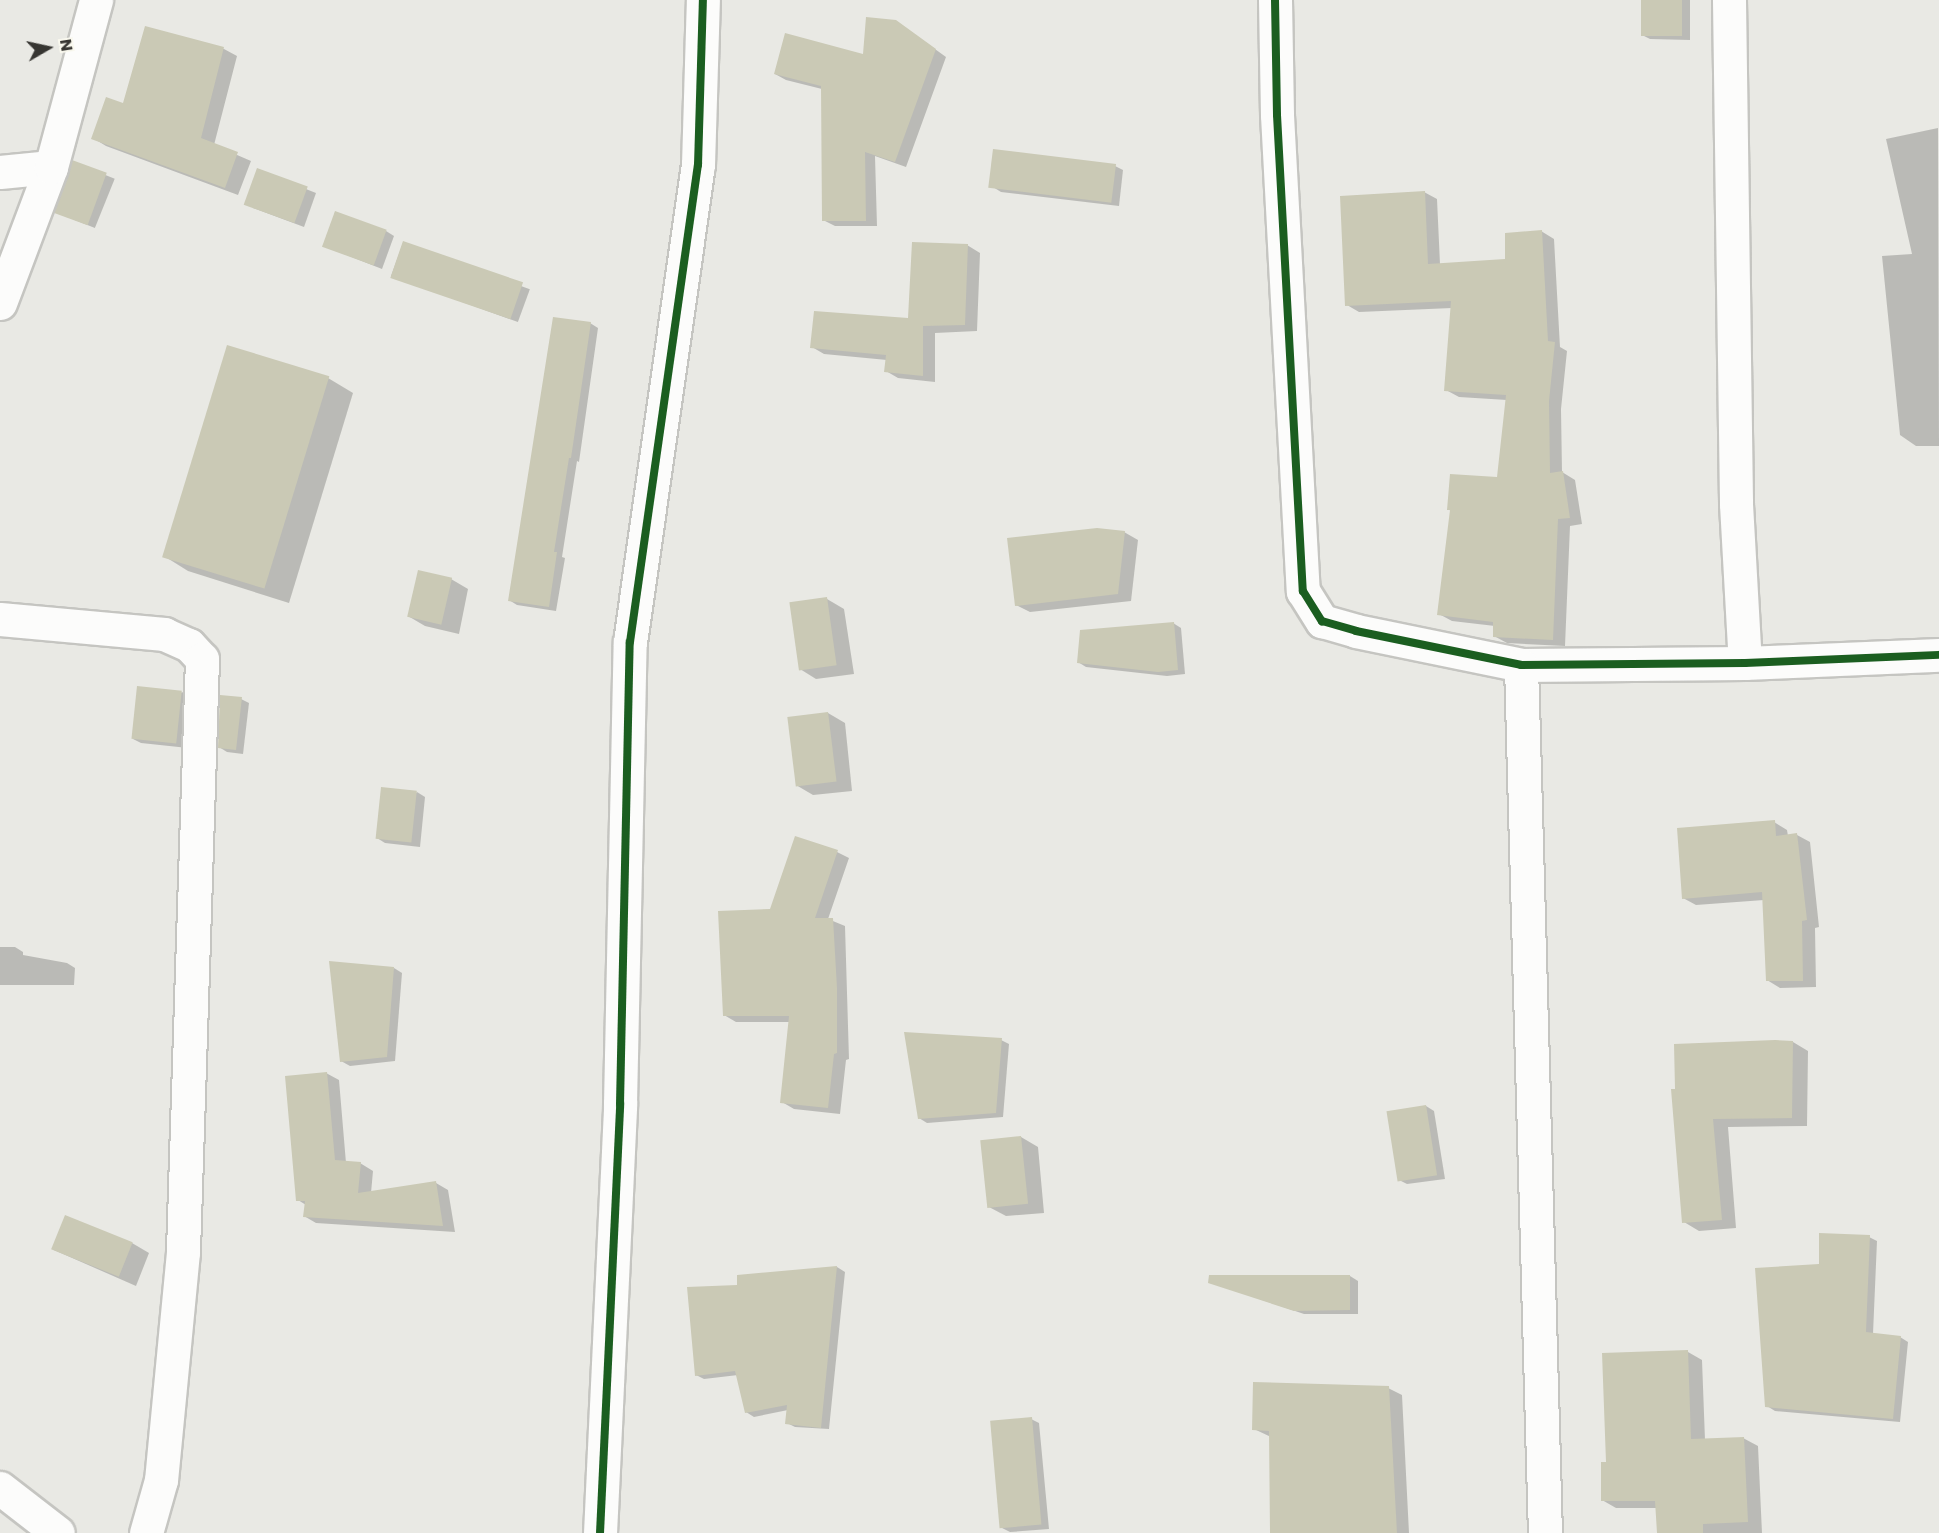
<!DOCTYPE html>
<html>
<head>
<meta charset="utf-8">
<style>
	body { margin:0 }
	#map { position:relative; width:1939px; height:1533px; overflow:hidden; background:#e9e9e4; font-family:Poppins,sans-serif }
	div>[style] { position:absolute }
	.shadow>* { inset:0; background:#0003; transform-origin:0 0 }
	.building>* { inset:0; background:#cac9b5; transform-origin:0 0 }
	.roads { filter:drop-shadow(2px 0 #c5c5c1) drop-shadow(-2px 0 #c5c5c1) drop-shadow(0 2px #c5c5c1) drop-shadow(0 -2px #c5c5c1) }
	.street>* { height:33px; margin:-16.5px; padding:0 16.5px; transform-origin:16.5px; border-radius:16.5px; background:#fcfcfb }
	.cycleway>* { height:8px; margin:-4px; padding:0 4px; transform-origin:4px; border-radius:4px; background:#1b5e20 }
	span { translate:-50% -50%; white-space:nowrap; text-align:center; line-height:1.15; -webkit-text-stroke:4.5px #f9f8ee; paint-order:stroke }
	.north { position:absolute; left:18px; top:18px; width:60px; height:60px; -webkit-text-stroke:4px #f9f8ee; paint-order:stroke; rotate:81deg; font-size:16px; font-weight:700; line-height:24px; text-align:center; color:#373632 }
	.north::after { content:''; display:block; margin:auto; width:21px; height:27px; background:#373632; clip-path:polygon(50% 0,100% 100%,50% 72%,0 100%) }
</style>
</head>
<body>
<div id="map">
	<div class="shadow">
		<div style="clip-path:polygon(1642px 0,1690px 0,1690px 40px,1650px 39px,1642px 35px)"></div>
		<div style="clip-path:polygon(896px 21px,946px 57px,906px 167px,875px 156px,877px 226px,835px 226px,823px 220px,822px 89px,786px 80px,775px 74px,864px 56px)"></div>
		<div style="clip-path:polygon(146px 28px,224px 49px,237px 56px,214px 145px,251px 161px,238px 195px,106px 146px,93px 138px,124px 105px)"></div>
		<div style="clip-path:polygon(1938px 122px,1939px 446px,1916px 446px,1900px 435px,1882px 256px,1912px 254px,1886px 139px,1938px 128px)"></div>
		<div style="left:73px;top:162px;width:45px;height:53px;rotate:22deg"></div>
		<div style="clip-path:polygon(1115px 166px,1123px 170px,1119px 206px,1001px 192px,993px 187px)"></div>
		<div style="clip-path:polygon(258px 170px,316px 193px,304px 227px,253px 208px)"></div>
		<div style="clip-path:polygon(1424px 192px,1437px 199px,1440px 264px,1507px 261px,1541px 231px,1554px 239px,1560px 347px,1567px 351px,1561px 409px,1562px 472px,1575px 480px,1582px 524px,1570px 526px,1565px 646px,1507px 643px,1494px 636px,1495px 626px,1452px 621px,1439px 614px,1451px 511px,1448px 509px,1498px 479px,1507px 400px,1459px 397px,1446px 390px,1452px 308px,1359px 312px,1347px 305px)"></div>
		<div style="clip-path:polygon(386px 231px,394px 236px,382px 269px,324px 246px)"></div>
		<div style="left:403px;top:243px;width:135px;height:35px;rotate:20deg"></div>
		<div style="clip-path:polygon(967px 245px,980px 253px,977px 331px,935px 333px,935px 382px,898px 378px,886px 371px,887px 360px,824px 354px,812px 347px,909px 320px)"></div>
		<div style="clip-path:polygon(590px 323px,598px 328px,579px 462px,577px 461px,562px 557px,565px 558px,556px 611px,517px 605px,509px 600px)"></div>
		<div style="clip-path:polygon(328px 378px,353px 393px,289px 603px,188px 571px,164px 556px)"></div>
		<div style="clip-path:polygon(1124px 532px,1138px 540px,1131px 601px,1030px 612px,1016px 605px)"></div>
		<div style="clip-path:polygon(451px 579px,468px 589px,459px 634px,425px 626px,408px 616px)"></div>
		<div style="clip-path:polygon(827px 599px,844px 609px,854px 674px,816px 679px,800px 669px)"></div>
		<div style="clip-path:polygon(1173px 623px,1181px 628px,1185px 674px,1167px 676px,1086px 667px,1078px 662px)"></div>
		<div style="clip-path:polygon(182px 692px,190px 697px,188px 748px,141px 743px,133px 739px)"></div>
		<div style="clip-path:polygon(241px 699px,249px 703px,243px 754px,227px 752px,219px 747px)"></div>
		<div style="clip-path:polygon(828px 713px,845px 723px,852px 791px,813px 795px,796px 785px)"></div>
		<div style="clip-path:polygon(417px 792px,425px 797px,420px 847px,385px 843px,377px 838px)"></div>
		<div style="clip-path:polygon(1774px 822px,1787px 830px,1788px 836px,1797px 835px,1810px 842px,1819px 927px,1815px 928px,1816px 987px,1780px 988px,1767px 980px,1764px 900px,1696px 905px,1683px 898px)"></div>
		<div style="clip-path:polygon(837px 852px,849px 858px,828px 919px,845px 926px,849px 1059px,846px 1060px,840px 1114px,794px 1109px,782px 1102px,790px 1022px,736px 1022px,724px 1015px,771px 910px)"></div>
		<div style="clip-path:polygon(0 947px,15px 947px,23px 952px,23px 955px,67px 963px,75px 968px,74px 985px,0 985px)"></div>
		<div style="clip-path:polygon(394px 968px,402px 973px,395px 1061px,350px 1066px,341px 1061px)"></div>
		<div style="clip-path:polygon(1001px 1040px,1009px 1044px,1003px 1117px,927px 1123px,919px 1118px)"></div>
		<div style="clip-path:polygon(1793px 1042px,1808px 1051px,1807px 1126px,1728px 1127px,1736px 1228px,1699px 1231px,1684px 1222px,1673px 1090px)"></div>
		<div style="clip-path:polygon(326px 1073px,339px 1080px,346px 1163px,360px 1163px,373px 1171px,371px 1193px,436px 1183px,448px 1190px,455px 1232px,316px 1223px,304px 1216px,306px 1205px,298px 1200px)"></div>
		<div style="clip-path:polygon(1426px 1106px,1434px 1111px,1445px 1179px,1407px 1184px,1399px 1180px)"></div>
		<div style="clip-path:polygon(1021px 1137px,1038px 1147px,1044px 1213px,1006px 1216px,989px 1207px)"></div>
		<div style="clip-path:polygon(1869px 1237px,1877px 1241px,1873px 1334px,1900px 1337px,1908px 1342px,1900px 1422px,1775px 1411px,1767px 1406px,1820px 1266px)"></div>
		<div style="clip-path:polygon(132px 1243px,149px 1253px,136px 1286px,54px 1250px)"></div>
		<div style="clip-path:polygon(837px 1267px,845px 1272px,829px 1429px,795px 1427px,787px 1423px,788px 1410px,754px 1417px,746px 1412px,738px 1375px,704px 1379px,696px 1375px,739px 1286px)"></div>
		<div style="clip-path:polygon(1350px 1276px,1358px 1281px,1358px 1314px,1304px 1314px,1209px 1282px)"></div>
		<div style="clip-path:polygon(1688px 1352px,1702px 1360px,1705px 1440px,1743px 1438px,1758px 1446px,1762px 1533px,1658px 1533px,1657px 1508px,1616px 1508px,1602px 1500px,1607px 1464px)"></div>
		<div style="clip-path:polygon(1388px 1388px,1402px 1395px,1409px 1533px,1273px 1533px,1271px 1437px,1254px 1429px)"></div>
		<div style="clip-path:polygon(1031px 1419px,1039px 1423px,1049px 1529px,1010px 1532px,1002px 1528px)"></div>
	</div>
	<div class="building">
		<div style="left:1641px;top:0;width:41px;height:36px"></div>
		<div style="clip-path:polygon(866px 17px,896px 20px,936px 49px,895px 162px,865px 152px,866px 221px,822px 221px,821px 86px,774px 74px,785px 33px,863px 54px)"></div>
		<div style="clip-path:polygon(145px 26px,224px 47px,201px 138px,238px 152px,225px 188px,91px 139px,106px 97px,123px 103px)"></div>
		<div style="left:993px;top:149px;width:124px;height:39px;rotate:7deg"></div>
		<div style="left:72px;top:160px;width:37px;height:56px;rotate:20deg"></div>
		<div style="left:257px;top:168px;width:54px;height:39px;rotate:20deg"></div>
		<div style="clip-path:polygon(1425px 191px,1428px 264px,1505px 259px,1505px 233px,1542px 230px,1548px 341px,1555px 342px,1549px 401px,1550px 473px,1563px 471px,1570px 518px,1558px 519px,1553px 640px,1493px 637px,1493px 622px,1437px 615px,1450px 510px,1447px 510px,1450px 474px,1497px 477px,1506px 395px,1444px 391px,1451px 301px,1345px 306px,1340px 196px)"></div>
		<div style="left:335px;top:211px;width:55px;height:38px;rotate:20deg"></div>
		<div style="left:403px;top:241px;width:127px;height:39px;rotate:19deg"></div>
		<div style="clip-path:polygon(912px 242px,968px 244px,965px 325px,923px 326px,923px 376px,884px 372px,886px 355px,810px 348px,814px 311px,908px 318px)"></div>
		<div style="clip-path:polygon(553px 317px,591px 322px,571px 458px,569px 458px,554px 552px,557px 552px,549px 607px,508px 601px)"></div>
		<div style="left:227px;top:345px;width:107px;height:222px;rotate:17deg"></div>
		<div style="clip-path:polygon(1097px 528px,1125px 531px,1118px 594px,1015px 606px,1007px 538px)"></div>
		<div style="left:418px;top:570px;width:35px;height:48px;rotate:13deg"></div>
		<div style="left:827px;top:597px;width:69px;height:38px;rotate:82deg"></div>
		<div style="clip-path:polygon(1174px 622px,1178px 670px,1158px 672px,1077px 663px,1080px 630px)"></div>
		<div style="left:137px;top:686px;width:45px;height:53px;rotate:6deg"></div>
		<div style="clip-path:polygon(220px 695px,242px 697px,236px 750px,218px 748px)"></div>
		<div style="left:828px;top:712px;width:70px;height:41px;rotate:83deg"></div>
		<div style="left:381px;top:787px;width:36px;height:52px;rotate:6deg"></div>
		<div style="clip-path:polygon(1775px 820px,1776px 836px,1797px 833px,1807px 920px,1802px 921px,1803px 981px,1766px 981px,1762px 892px,1682px 899px,1677px 828px)"></div>
		<div style="clip-path:polygon(795px 836px,838px 850px,815px 918px,833px 918px,837px 988px,837px 1053px,834px 1054px,828px 1108px,780px 1103px,789px 1016px,723px 1016px,718px 911px,770px 909px)"></div>
		<div style="clip-path:polygon(329px 961px,394px 967px,387px 1057px,340px 1062px)"></div>
		<div style="clip-path:polygon(904px 1032px,1002px 1038px,996px 1113px,918px 1119px)"></div>
		<div style="clip-path:polygon(1775px 1040px,1793px 1041px,1792px 1118px,1713px 1119px,1722px 1220px,1682px 1223px,1671px 1089px,1675px 1089px,1674px 1044px)"></div>
		<div style="clip-path:polygon(327px 1072px,335px 1160px,361px 1162px,358px 1193px,436px 1181px,443px 1226px,303px 1217px,305px 1201px,296px 1201px,285px 1076px)"></div>
		<div style="left:1426px;top:1105px;width:71px;height:40px;rotate:81deg"></div>
		<div style="left:1021px;top:1136px;width:68px;height:41px;rotate:84deg"></div>
		<div style="left:65px;top:1215px;width:73px;height:37px;rotate:22deg"></div>
		<div style="clip-path:polygon(1819px 1233px,1870px 1235px,1866px 1332px,1901px 1336px,1893px 1419px,1765px 1407px,1755px 1268px,1819px 1264px)"></div>
		<div style="clip-path:polygon(837px 1266px,821px 1428px,785px 1424px,787px 1405px,745px 1413px,735px 1371px,695px 1376px,687px 1287px,737px 1285px,737px 1275px)"></div>
		<div style="clip-path:polygon(1209px 1275px,1350px 1275px,1350px 1310px,1294px 1311px,1208px 1283px)"></div>
		<div style="clip-path:polygon(1688px 1350px,1691px 1439px,1744px 1437px,1748px 1522px,1703px 1524px,1703px 1533px,1657px 1533px,1655px 1501px,1601px 1501px,1601px 1462px,1606px 1462px,1602px 1353px)"></div>
		<div style="clip-path:polygon(1253px 1382px,1389px 1386px,1397px 1533px,1270px 1533px,1269px 1431px,1252px 1430px)"></div>
		<div style="left:1032px;top:1417px;width:108px;height:42px;rotate:85deg"></div>
	</div>
	<div class="roads">
		<div class="street">
			<div style="left:1275px;top:0;width:115px;rotate:89deg"></div>
			<div style="left:1277px;top:115px;width:477px;rotate:86.9deg"></div>
			<div style="left:1303px;top:591px;width:36px;rotate:58deg"></div>
			<div style="left:1322px;top:621px;width:35px;rotate:16deg"></div>
			<div style="left:1356px;top:631px;width:168px;rotate:11.6deg"></div>
			<div style="left:1521px;top:665px;width:224px;rotate:-0.5deg"></div>
			<div style="left:1745px;top:663px;width:194px;rotate:-2.4deg"></div>
			<div style="left:1729px;top:0;width:504px;rotate:89.2deg"></div>
			<div style="left:1736px;top:504px;width:159px;rotate:86.8deg"></div>
			<div style="left:0;top:172px;width:51px;rotate:-5.6deg"></div>
			<div style="left:0;top:303px;width:145px;rotate:-69.4deg"></div>
			<div style="left:51px;top:167px;width:173px;rotate:-74.9deg"></div>
			<div style="left:0;top:619px;width:165px;rotate:5.2deg"></div>
			<div style="left:164px;top:634px;width:27px;rotate:24deg"></div>
			<div style="left:189px;top:645px;width:19px;rotate:47deg"></div>
			<div style="left:202px;top:659px;width:593px;rotate:91.84deg"></div>
			<div style="left:183px;top:1252px;width:229px;rotate:95.5deg"></div>
			<div style="left:161px;top:1480px;width:55px;rotate:105.8deg"></div>
			<div style="left:1521px;top:665px;width:868px;rotate:88.42deg"></div>
			<div style="left:0;top:1488px;width:73px;rotate:37.8deg"></div>
			<div style="left:600px;top:1533px;width:429px;rotate:-87.3deg"></div>
			<div style="left:620px;top:1104px;width:462px;rotate:-88.8deg"></div>
			<div style="left:630px;top:642px;width:482px;rotate:-81.9deg"></div>
			<div style="left:698px;top:165px;width:165px;rotate:-88.3deg"></div>
		</div>
	</div>
	<div class="cycleway">
		<div style="left:1275px;top:0;width:115px;rotate:89deg"></div>
		<div style="left:1277px;top:115px;width:477px;rotate:86.9deg"></div>
		<div style="left:1303px;top:591px;width:36px;rotate:58deg"></div>
		<div style="left:1322px;top:621px;width:35px;rotate:16deg"></div>
		<div style="left:1356px;top:631px;width:168px;rotate:11.6deg"></div>
		<div style="left:1521px;top:665px;width:224px;rotate:-0.5deg"></div>
		<div style="left:1745px;top:663px;width:194px;rotate:-2.4deg"></div>
		<div style="left:600px;top:1533px;width:429px;rotate:-87.3deg"></div>
		<div style="left:620px;top:1104px;width:462px;rotate:-88.8deg"></div>
		<div style="left:630px;top:642px;width:482px;rotate:-81.9deg"></div>
		<div style="left:698px;top:165px;width:165px;rotate:-88.3deg"></div>
	</div>
	<div class="north">N</div>
</div>
</body>
</html>
